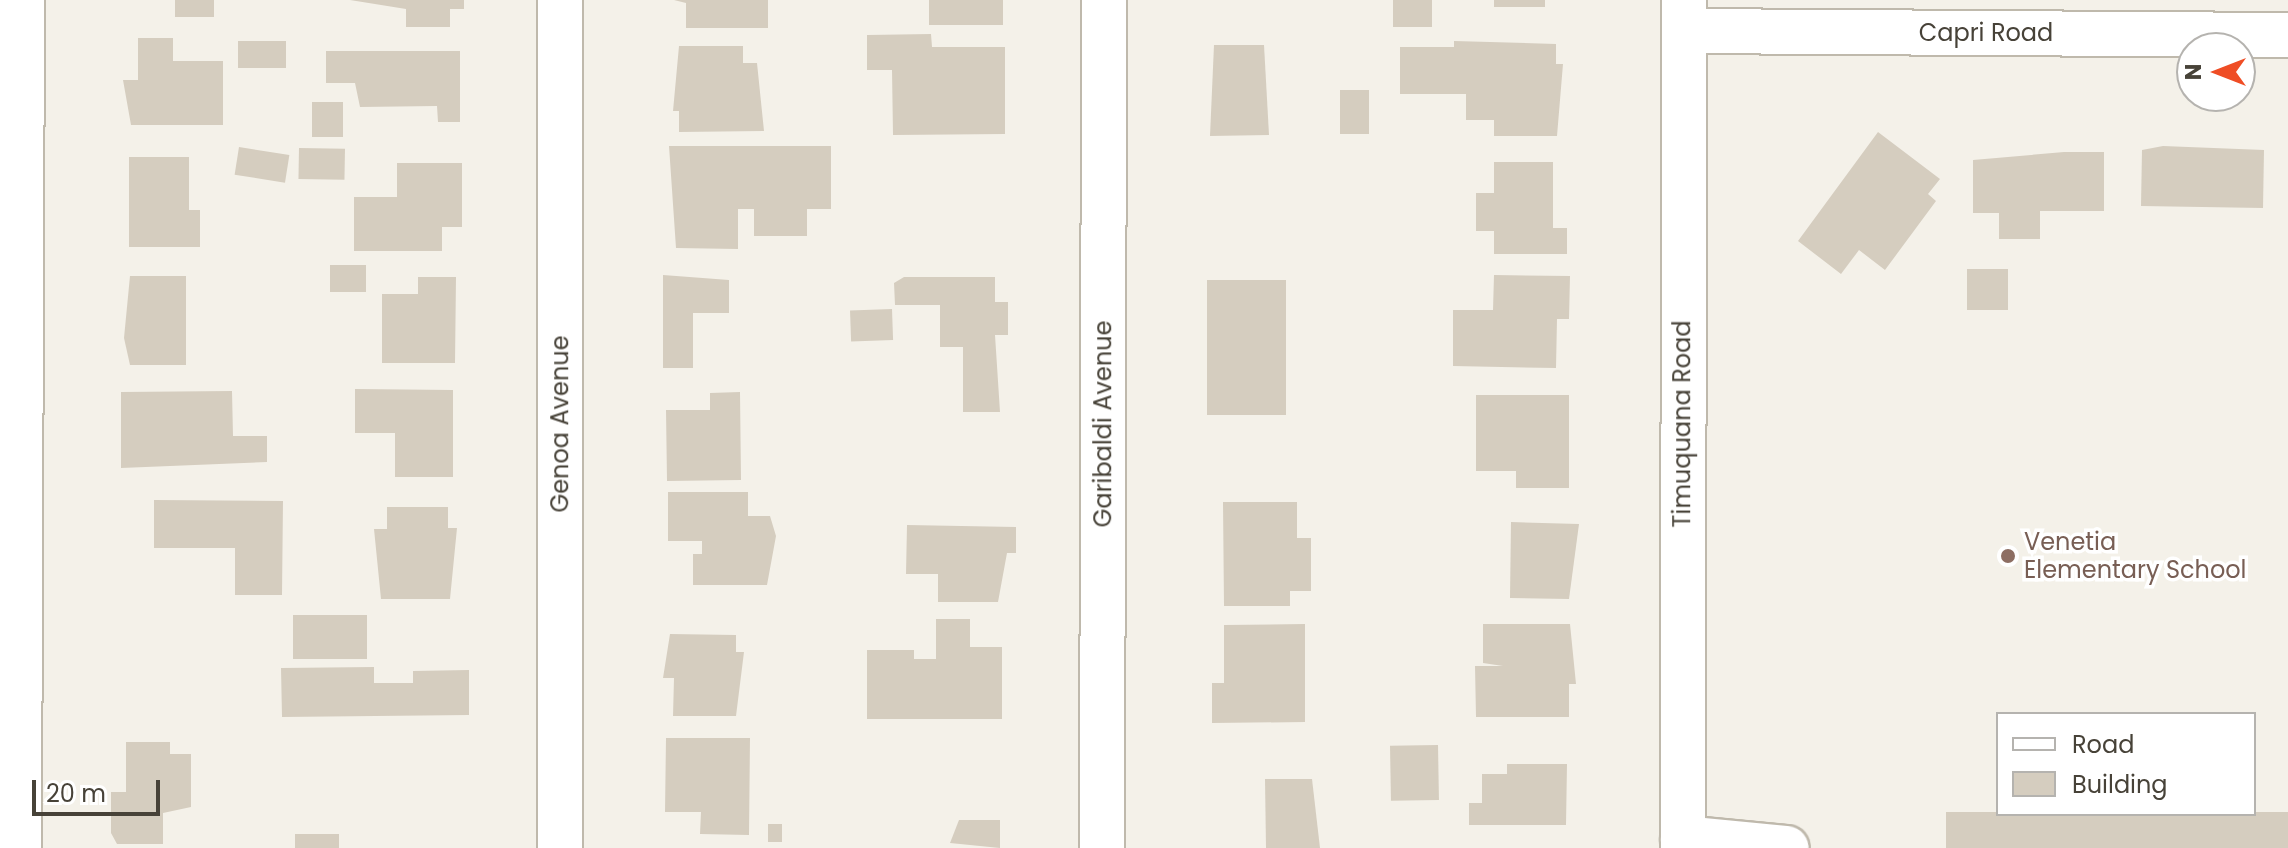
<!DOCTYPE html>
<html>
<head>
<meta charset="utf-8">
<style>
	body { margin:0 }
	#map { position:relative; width:2288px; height:848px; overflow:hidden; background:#f4f1e9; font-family:Poppins,sans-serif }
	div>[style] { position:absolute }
	.building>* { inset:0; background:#d5cdbf; transform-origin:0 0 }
	.roads { filter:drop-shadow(2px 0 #bfb9ac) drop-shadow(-2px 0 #bfb9ac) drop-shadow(0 2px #bfb9ac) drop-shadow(0 -2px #bfb9ac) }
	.minor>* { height:44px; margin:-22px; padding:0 22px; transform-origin:22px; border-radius:22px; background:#fff }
	.dots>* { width:22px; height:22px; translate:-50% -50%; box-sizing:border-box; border:4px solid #fff; border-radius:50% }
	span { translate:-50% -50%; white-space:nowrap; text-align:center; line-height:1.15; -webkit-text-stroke:7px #fff; paint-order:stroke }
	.street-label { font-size:24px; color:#474238 }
	.education-label { font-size:24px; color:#785e54 }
	.left { translate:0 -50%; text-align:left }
	.legend { position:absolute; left:1996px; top:712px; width:260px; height:104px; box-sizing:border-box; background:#fff; border:2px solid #b5b3af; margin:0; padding:10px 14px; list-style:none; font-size:24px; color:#474238 }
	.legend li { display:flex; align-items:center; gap:16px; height:40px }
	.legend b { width:40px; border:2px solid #b5b3af }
	.north { position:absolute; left:2176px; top:32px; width:80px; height:80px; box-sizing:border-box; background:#fff; border:2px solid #b5b3af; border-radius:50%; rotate:270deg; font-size:22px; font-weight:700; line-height:32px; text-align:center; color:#474238 }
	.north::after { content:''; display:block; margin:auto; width:28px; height:36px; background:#ef4d25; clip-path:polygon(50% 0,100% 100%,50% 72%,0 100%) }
	.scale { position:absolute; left:32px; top:780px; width:128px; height:36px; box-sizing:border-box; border:4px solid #474238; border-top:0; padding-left:10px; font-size:24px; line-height:28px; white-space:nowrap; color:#474238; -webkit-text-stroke:6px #fff; paint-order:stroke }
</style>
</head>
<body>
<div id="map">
	<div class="building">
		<div style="left:175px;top:0;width:39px;height:17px"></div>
		<div style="clip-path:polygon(350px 0,464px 0,464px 9px,450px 9px,450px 27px,406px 27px,406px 9px)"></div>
		<div style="clip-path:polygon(674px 0,768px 0,768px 28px,686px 28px,686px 3px)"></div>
		<div style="left:929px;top:0;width:74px;height:25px"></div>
		<div style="left:1393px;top:0;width:39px;height:27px"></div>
		<div style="left:1494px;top:0;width:51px;height:7px"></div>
		<div style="clip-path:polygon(931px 34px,932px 47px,1005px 47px,1005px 134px,893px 135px,892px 70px,867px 70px,867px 35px)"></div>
		<div style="clip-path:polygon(138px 38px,173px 38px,173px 61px,223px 61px,223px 125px,131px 125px,123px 80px,138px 80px)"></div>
		<div style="left:238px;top:41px;width:48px;height:27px"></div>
		<div style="clip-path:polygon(1454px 41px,1556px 44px,1556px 64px,1563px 64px,1557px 136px,1494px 136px,1494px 120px,1466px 120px,1466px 94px,1400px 94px,1400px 47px,1454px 47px)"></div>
		<div style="clip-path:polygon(1214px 45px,1264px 45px,1269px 135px,1210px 136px)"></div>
		<div style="clip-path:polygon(679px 46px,743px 46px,743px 63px,757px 63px,764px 131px,679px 132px,679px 111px,673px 111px)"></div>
		<div style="clip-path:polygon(326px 51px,460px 51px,460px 122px,438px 122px,437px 106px,360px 107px,355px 83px,326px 83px)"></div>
		<div style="left:1340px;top:90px;width:29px;height:44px"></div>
		<div style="left:312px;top:102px;width:31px;height:35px"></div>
		<div style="clip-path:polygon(1878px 132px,1940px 179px,1928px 194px,1936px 201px,1885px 270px,1859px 250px,1841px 274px,1798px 241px)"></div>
		<div style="clip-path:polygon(669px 146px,831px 146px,831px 209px,807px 209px,807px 236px,754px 236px,754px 209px,738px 209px,738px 249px,676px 248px)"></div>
		<div style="clip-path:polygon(2163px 146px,2264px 150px,2263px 208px,2141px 206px,2142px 150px)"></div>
		<div style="left:239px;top:147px;width:51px;height:28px;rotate:9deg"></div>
		<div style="left:299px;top:148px;width:46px;height:31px;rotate:1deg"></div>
		<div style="clip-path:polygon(2064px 152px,2104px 152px,2104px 211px,2040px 211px,2040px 239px,1999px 239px,1999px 213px,1973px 213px,1973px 160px)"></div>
		<div style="clip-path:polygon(129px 157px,189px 157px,189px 210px,200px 210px,200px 247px,129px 247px)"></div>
		<div style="clip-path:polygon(1494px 162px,1553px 162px,1553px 228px,1567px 228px,1567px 254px,1494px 254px,1494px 231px,1476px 231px,1476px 193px,1494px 193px)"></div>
		<div style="clip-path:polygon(397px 163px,462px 163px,462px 227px,442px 227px,442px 251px,354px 251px,354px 197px,397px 197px)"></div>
		<div style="left:330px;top:265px;width:36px;height:27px"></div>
		<div style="left:1967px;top:269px;width:41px;height:41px"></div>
		<div style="clip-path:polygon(663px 275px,729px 280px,729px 313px,693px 313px,693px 368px,663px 368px)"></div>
		<div style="clip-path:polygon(1494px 275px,1570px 276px,1569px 319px,1557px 319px,1556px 368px,1453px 366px,1453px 310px,1493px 310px)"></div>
		<div style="clip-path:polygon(130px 276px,186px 276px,186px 365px,130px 365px,124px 338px)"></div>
		<div style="clip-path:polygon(418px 277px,456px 277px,455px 363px,382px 363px,382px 294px,418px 294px)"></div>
		<div style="clip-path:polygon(904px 277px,995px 277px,995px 302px,1008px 302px,1008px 335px,995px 335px,1000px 412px,963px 412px,963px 347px,940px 347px,940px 305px,895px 305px,894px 283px)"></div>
		<div style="left:1286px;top:280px;width:135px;height:79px;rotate:90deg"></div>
		<div style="left:892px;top:309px;width:31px;height:42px;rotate:88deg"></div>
		<div style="clip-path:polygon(355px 389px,453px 390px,453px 477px,395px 477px,395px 433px,355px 433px)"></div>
		<div style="clip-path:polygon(232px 391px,233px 436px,267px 436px,267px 462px,121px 468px,121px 392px)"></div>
		<div style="clip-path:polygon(740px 392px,741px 480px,667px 481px,666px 410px,710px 410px,710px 393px)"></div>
		<div style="clip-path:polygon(1476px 395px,1569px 395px,1569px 488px,1516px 488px,1516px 471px,1476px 471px)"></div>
		<div style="clip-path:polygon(668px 492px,748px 492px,748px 516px,770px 516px,776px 536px,767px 585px,693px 585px,693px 554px,702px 554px,702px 541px,668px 541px)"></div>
		<div style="clip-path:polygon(154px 500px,283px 501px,282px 595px,235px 595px,235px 548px,154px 548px)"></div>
		<div style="clip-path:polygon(1223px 502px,1297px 502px,1297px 538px,1311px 538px,1311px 591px,1290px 591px,1290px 606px,1224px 606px)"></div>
		<div style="clip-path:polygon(387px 507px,448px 507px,448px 528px,457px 528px,450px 599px,381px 599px,374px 529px,387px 529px)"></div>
		<div style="clip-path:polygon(1511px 522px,1579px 524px,1569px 599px,1510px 598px)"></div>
		<div style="clip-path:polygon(907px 525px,1016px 527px,1016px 553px,1007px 553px,998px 602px,938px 602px,938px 574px,906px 574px)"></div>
		<div style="left:293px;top:615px;width:74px;height:44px"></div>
		<div style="clip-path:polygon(936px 619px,970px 619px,970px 647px,1002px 647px,1002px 719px,867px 719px,867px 650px,914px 650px,914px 659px,936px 659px)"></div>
		<div style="clip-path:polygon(1305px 624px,1305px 722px,1212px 723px,1212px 683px,1224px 683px,1224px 625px)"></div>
		<div style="clip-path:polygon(1483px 624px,1570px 624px,1576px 684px,1569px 684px,1569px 717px,1476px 717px,1475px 666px,1503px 666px,1483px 663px)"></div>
		<div style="clip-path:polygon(670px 634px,736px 635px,736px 652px,744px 652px,736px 716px,673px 716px,674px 678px,663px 678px)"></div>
		<div style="clip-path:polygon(374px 667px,374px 683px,413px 683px,413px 671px,469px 670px,469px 715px,282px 717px,281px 668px)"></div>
		<div style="clip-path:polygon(666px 738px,750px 738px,749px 835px,700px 834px,701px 812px,665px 812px)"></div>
		<div style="clip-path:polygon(126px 742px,170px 742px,170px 754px,191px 754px,191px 807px,163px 813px,163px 844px,117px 844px,111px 833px,111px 792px,126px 792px)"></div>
		<div style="left:1438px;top:745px;width:55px;height:48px;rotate:89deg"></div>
		<div style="clip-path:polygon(1507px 764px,1567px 764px,1566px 825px,1469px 825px,1469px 803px,1482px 803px,1482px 774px,1507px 774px)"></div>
		<div style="clip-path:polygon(1265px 779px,1312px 779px,1320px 848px,1266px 848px)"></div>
		<div style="left:1946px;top:812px;width:342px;height:36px"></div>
		<div style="clip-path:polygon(959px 820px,1000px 820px,1000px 848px,950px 843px)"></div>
		<div style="left:768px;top:824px;width:14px;height:18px"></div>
		<div style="left:295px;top:834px;width:44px;height:14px"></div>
	</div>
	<div class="roads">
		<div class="minor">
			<div style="left:560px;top:0;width:848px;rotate:90deg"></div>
			<div style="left:1684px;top:31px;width:604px;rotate:0.38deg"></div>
			<div style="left:1683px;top:838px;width:104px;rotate:5.5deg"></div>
			<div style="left:19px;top:848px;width:848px;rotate:-89.8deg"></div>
			<div style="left:1102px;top:848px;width:848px;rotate:-89.86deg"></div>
			<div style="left:1683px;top:848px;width:848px;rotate:-89.93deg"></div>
		</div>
	</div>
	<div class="dots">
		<div style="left:2008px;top:556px;background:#8d6e63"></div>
	</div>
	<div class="street-label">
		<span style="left:1986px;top:33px">Capri Road</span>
		<span style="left:560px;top:424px;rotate:-90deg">Genoa Avenue</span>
		<span style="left:1103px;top:424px;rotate:-90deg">Garibaldi Avenue</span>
		<span style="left:1682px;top:424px;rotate:-90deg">Timuquana Road</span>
	</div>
	<div class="education-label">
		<span class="left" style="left:2024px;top:556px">Venetia<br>Elementary School</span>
	</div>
	<ul class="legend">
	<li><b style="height:10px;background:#fff"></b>Road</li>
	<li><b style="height:22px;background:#d5cdbf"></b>Building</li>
	</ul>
	<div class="north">N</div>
	<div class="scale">20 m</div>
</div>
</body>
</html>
